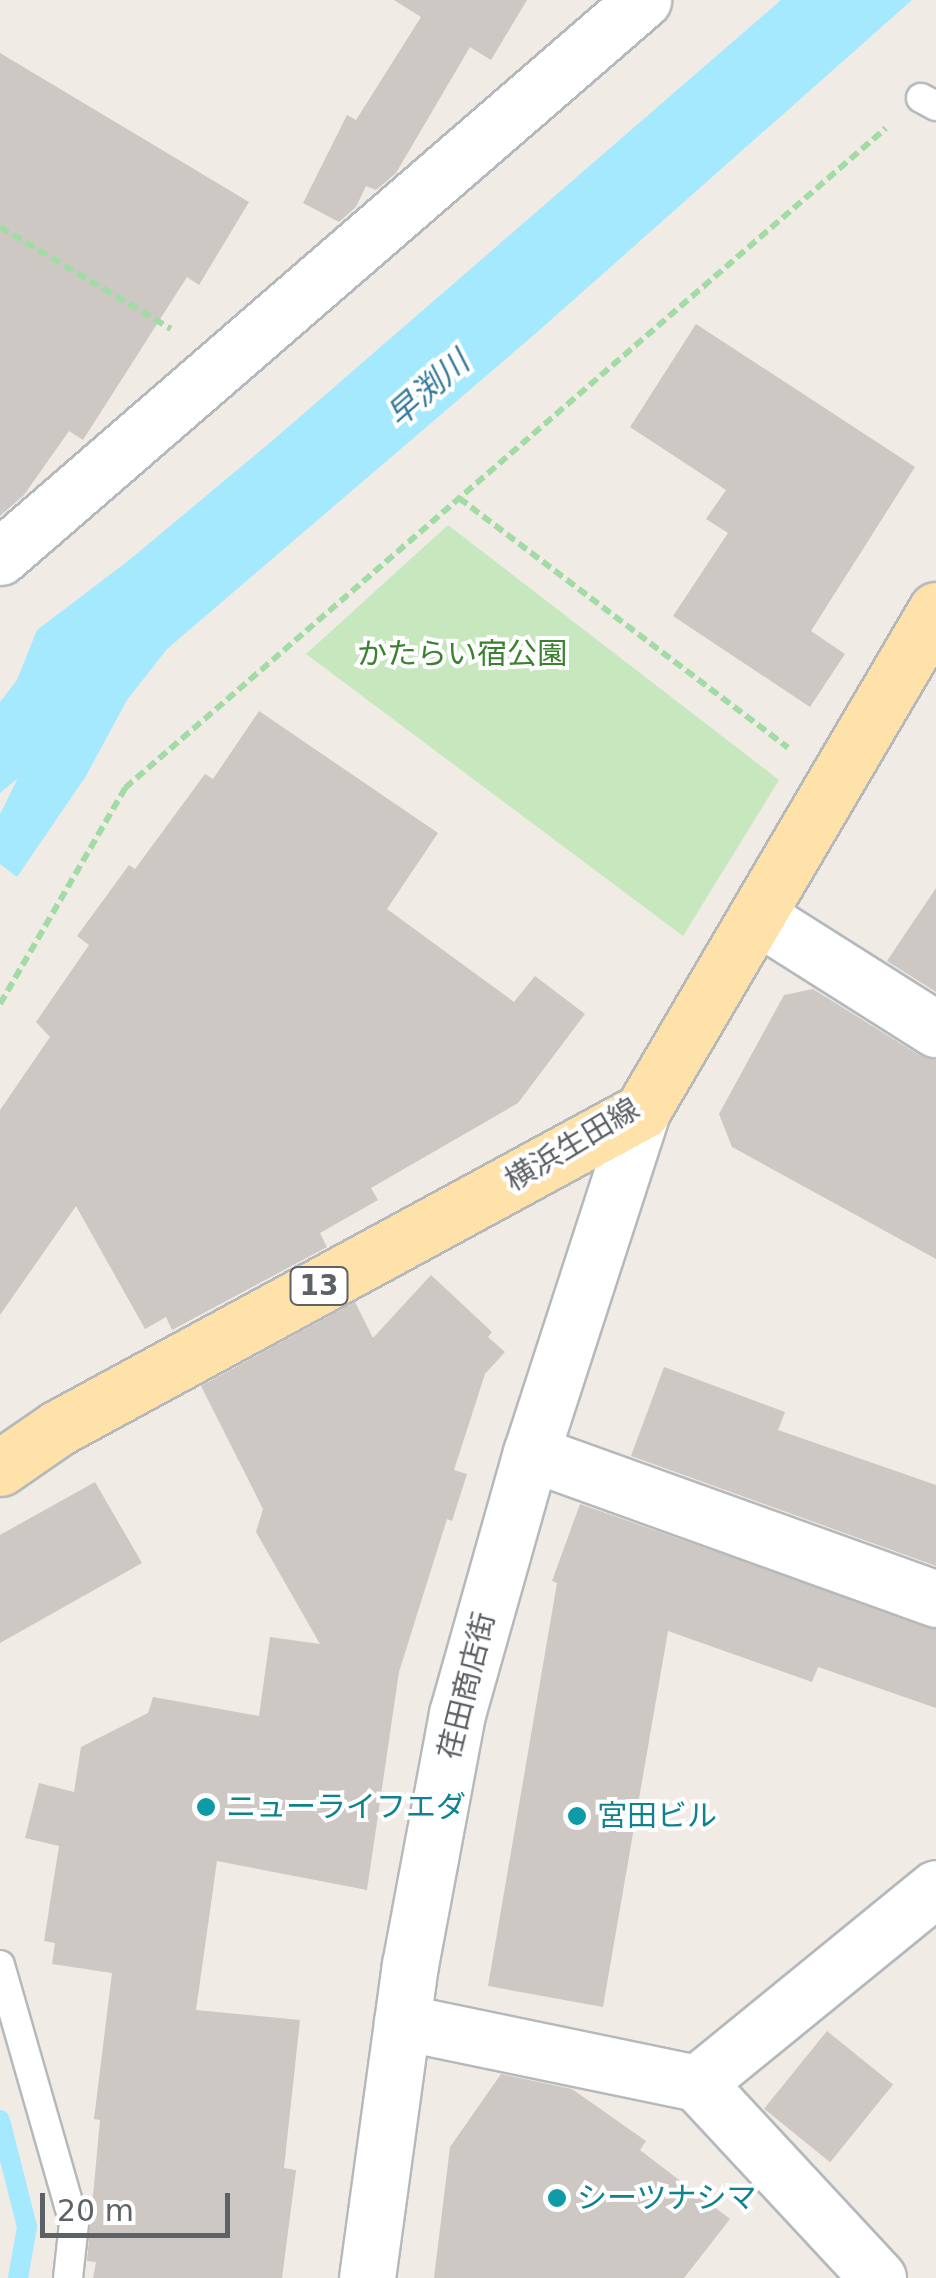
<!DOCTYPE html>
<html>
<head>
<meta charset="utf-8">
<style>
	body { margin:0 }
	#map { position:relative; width:936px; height:2278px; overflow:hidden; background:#f0ebe4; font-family:"DejaVu Sans","Noto Sans JP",sans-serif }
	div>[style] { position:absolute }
	.green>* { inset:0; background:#c7e8bf }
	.water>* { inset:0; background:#a5e9ff }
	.stream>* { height:20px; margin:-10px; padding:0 10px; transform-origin:10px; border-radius:10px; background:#a5e9ff }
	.building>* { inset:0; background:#cdc8c3; transform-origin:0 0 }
	.path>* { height:6px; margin-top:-3px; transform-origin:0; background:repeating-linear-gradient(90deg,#a2dba5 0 10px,transparent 0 15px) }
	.roads { filter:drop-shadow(2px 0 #b5b9bc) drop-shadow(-2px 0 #b5b9bc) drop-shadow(0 2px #b5b9bc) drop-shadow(0 -2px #b5b9bc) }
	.service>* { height:28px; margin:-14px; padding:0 14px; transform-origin:14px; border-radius:14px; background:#fff }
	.minor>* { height:55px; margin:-27.5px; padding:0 27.5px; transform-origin:27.5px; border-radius:27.5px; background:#fff }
	.tertiary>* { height:55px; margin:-27.5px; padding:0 27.5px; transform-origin:27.5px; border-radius:27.5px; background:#fff }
	.primary>* { height:55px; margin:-27.5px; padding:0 27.5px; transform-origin:27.5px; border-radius:27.5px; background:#ffe1aa }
	.dots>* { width:28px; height:28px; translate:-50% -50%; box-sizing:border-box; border:5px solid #fff; border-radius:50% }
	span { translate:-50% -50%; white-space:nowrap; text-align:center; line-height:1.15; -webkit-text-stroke:8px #fff; paint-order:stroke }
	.shield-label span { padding:2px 8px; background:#fff; border:2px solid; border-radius:8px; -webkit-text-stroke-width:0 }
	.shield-label { font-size:28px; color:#5c6266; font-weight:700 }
	.park-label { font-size:30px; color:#3b822f }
	.street-label { font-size:30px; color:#5c6266 }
	.culture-label { font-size:30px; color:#0d838f }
	.left { translate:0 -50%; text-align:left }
	.water-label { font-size:32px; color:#347b9c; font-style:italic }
	.scale { position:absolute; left:40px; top:2193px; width:190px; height:45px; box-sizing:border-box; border:5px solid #5c6266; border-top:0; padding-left:12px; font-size:30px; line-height:35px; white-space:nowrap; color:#5c6266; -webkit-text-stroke:8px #fff; paint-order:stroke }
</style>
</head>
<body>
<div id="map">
	<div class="green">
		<div style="clip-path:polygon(448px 525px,779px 780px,683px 936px,306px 654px)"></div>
	</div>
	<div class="water">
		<div style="clip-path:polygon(781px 0,912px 0,535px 334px,167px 649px,127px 700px,86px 776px,17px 877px,0 864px,0 814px,18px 778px,0 793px,0 702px,17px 680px,37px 630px,128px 561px,272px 441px)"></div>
	</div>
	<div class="stream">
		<div style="left:0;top:2120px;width:110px;rotate:75.8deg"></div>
		<div style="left:27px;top:2227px;width:52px;rotate:100deg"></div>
	</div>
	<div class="building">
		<div style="clip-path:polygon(394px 0,527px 0,491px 60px,470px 47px,396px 173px,376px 190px,366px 186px,356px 207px,339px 222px,303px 203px,347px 115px,356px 120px,421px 17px)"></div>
		<div style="clip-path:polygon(0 53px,249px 202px,199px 285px,187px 277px,83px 440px,69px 431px,24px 495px,0 516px)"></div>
		<div style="clip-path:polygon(696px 324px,915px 467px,811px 631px,845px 654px,810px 707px,673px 616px,728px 533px,706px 519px,726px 490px,630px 427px)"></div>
		<div style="clip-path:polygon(259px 711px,438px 833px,387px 909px,514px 1002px,535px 976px,585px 1014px,518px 1103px,371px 1188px,378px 1200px,320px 1233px,327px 1247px,172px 1330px,166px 1317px,145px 1329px,76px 1206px,0 1315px,0 1110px,50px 1037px,36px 1022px,89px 945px,77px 936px,129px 865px,135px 869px,205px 774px,213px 779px)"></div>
		<div style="clip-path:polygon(936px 888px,936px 992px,887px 961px)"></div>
		<div style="clip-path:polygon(813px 989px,919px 1055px,936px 1060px,936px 1259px,732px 1147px,719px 1114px,784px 995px)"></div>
		<div style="clip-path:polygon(431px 1275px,492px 1332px,488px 1337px,505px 1352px,485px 1374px,454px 1470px,467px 1474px,452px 1521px,447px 1519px,399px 1672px,367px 1890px,217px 1861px,196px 2010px,300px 2020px,284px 2168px,296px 2170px,282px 2278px,93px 2278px,96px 2262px,87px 2261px,100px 2120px,94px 2119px,112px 1973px,52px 1964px,55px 1943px,44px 1941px,59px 1846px,25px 1838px,39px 1783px,74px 1792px,81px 1747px,148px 1713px,153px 1697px,259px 1716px,270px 1637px,320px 1644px,256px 1532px,263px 1509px,201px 1386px,355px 1302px,373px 1338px)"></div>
		<div style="clip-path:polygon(664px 1367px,785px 1412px,778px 1430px,936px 1485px,936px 1566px,631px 1456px)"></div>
		<div style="clip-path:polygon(95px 1482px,142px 1563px,0 1643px,0 1535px)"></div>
		<div style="clip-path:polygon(580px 1504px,936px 1629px,936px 1708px,818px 1667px,812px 1682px,668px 1631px,603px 2007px,488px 1986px,557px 1583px,552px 1581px)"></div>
		<div style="left:827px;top:2031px;width:85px;height:100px;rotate:39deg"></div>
		<div style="clip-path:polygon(501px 2074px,572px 2089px,646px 2141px,640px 2150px,730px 2219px,684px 2278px,434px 2278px,450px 2147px)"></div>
	</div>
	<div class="path">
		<div style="left:0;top:227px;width:199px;rotate:30.8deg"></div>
		<div style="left:459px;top:498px;width:413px;rotate:37.2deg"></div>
		<div style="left:0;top:1004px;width:250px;rotate:-59.9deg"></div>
		<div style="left:125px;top:788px;width:1007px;rotate:-40.93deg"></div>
	</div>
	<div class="roads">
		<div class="service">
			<div style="left:921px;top:98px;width:17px;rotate:28deg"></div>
			<div style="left:0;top:1965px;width:268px;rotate:74deg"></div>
			<div style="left:74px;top:2223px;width:55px;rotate:96.2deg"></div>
		</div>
		<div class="minor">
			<div style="left:0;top:557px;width:851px;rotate:-40.9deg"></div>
			<div style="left:757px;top:916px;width:212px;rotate:32.3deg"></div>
			<div style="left:531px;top:1453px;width:431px;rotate:19.8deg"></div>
			<div style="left:402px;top:2022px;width:301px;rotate:11.7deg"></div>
			<div style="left:697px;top:2083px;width:266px;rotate:47.1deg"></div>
			<div style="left:697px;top:2083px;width:308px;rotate:-39.2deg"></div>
		</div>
		<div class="tertiary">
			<div style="left:367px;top:2278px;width:316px;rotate:-82.2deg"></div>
			<div style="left:410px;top:1965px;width:255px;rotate:-79.4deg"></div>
			<div style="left:457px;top:1714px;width:271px;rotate:-74.2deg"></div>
			<div style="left:531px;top:1453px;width:360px;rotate:-72deg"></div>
		</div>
		<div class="primary">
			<div style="left:0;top:1468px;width:70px;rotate:-34.6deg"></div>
			<div style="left:58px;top:1428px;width:664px;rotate:-28.49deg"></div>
			<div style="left:642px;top:1111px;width:581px;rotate:-59.59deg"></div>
		</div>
	</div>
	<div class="dots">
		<div style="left:206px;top:1807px;background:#0f9aa8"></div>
		<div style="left:577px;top:1816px;background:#0f9aa8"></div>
		<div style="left:557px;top:2198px;background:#0f9aa8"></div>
	</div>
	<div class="shield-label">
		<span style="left:319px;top:1286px">13</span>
	</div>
	<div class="park-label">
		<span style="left:462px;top:654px">かたらい宿公園</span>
	</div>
	<div class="street-label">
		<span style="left:572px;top:1145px;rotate:-31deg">横浜生田線</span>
		<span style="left:467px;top:1686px;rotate:-76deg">荏田商店街</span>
	</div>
	<div class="culture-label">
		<span class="left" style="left:226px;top:1807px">ニューライフエダ</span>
		<span class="left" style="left:597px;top:1816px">宮田ビル</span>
		<span class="left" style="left:577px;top:2198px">シーツナシマ</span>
	</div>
	<div class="water-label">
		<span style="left:428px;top:389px;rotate:-41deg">早渕川</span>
	</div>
	<div class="scale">20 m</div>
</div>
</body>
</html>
